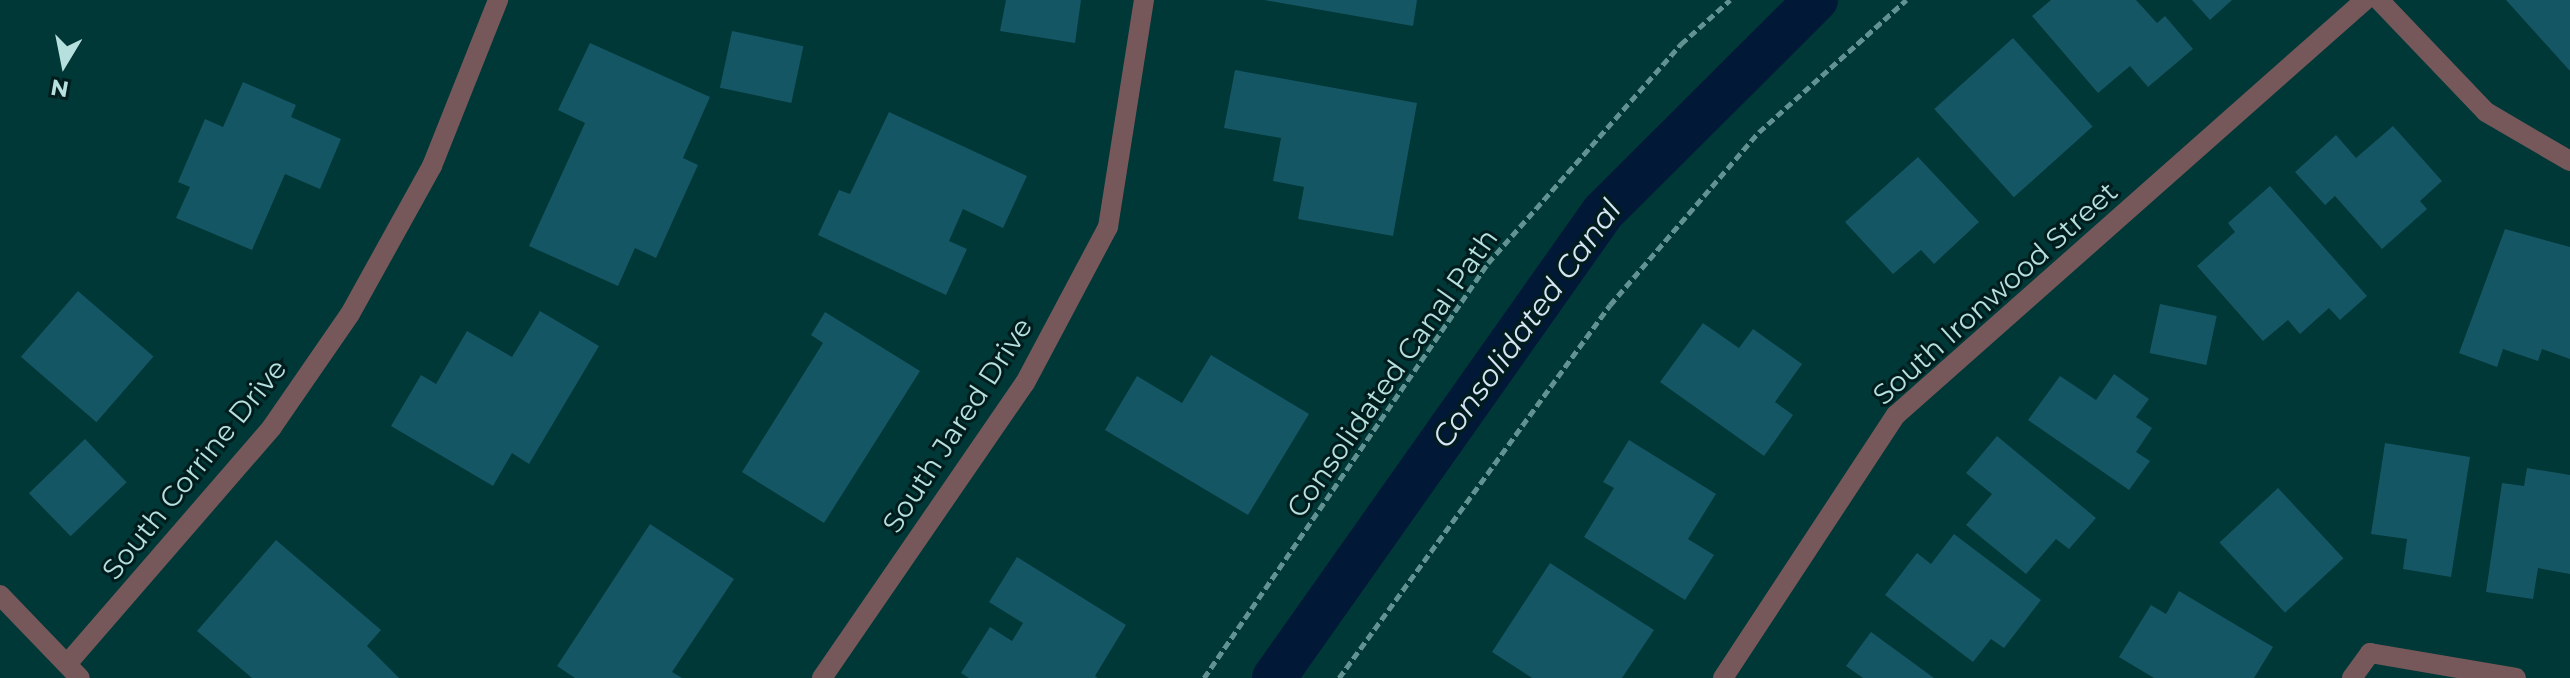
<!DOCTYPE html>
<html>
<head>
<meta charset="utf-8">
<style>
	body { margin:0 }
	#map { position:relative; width:2570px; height:678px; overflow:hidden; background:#003737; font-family:Montserrat,sans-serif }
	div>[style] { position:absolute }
	.canal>* { height:44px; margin:-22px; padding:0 22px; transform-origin:22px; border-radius:22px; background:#011937 }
	.building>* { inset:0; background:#155664; transform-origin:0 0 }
	.path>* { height:5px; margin-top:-2.5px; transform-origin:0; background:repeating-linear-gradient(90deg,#629291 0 8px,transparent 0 12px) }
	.minor>* { height:20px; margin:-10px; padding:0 10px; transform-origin:10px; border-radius:10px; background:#76585a }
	span { translate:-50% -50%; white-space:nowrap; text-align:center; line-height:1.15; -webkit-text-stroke:6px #001c1c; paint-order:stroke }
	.street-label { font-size:28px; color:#b6e0de }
	.water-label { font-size:30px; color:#d6e4f5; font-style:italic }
	.north { position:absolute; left:24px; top:24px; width:80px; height:80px; -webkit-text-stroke:6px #001c1c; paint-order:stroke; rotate:190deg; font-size:22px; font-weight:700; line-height:32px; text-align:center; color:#b6e0de }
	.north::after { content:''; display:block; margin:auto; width:28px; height:36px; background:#b6e0de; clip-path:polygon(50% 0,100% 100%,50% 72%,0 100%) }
</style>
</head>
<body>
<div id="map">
	<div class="canal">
		<div style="left:1274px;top:678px;width:570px;rotate:-54.78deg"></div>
		<div style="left:1603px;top:212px;width:301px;rotate:-44.9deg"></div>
	</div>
	<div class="building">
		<div style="clip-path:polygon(1006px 0,1081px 0,1075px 43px,1000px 31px)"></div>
		<div style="clip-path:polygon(1264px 0,1417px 0,1413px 26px)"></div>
		<div style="clip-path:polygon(2051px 0,2136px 0,2157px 23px,2165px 16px,2193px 49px,2148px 87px,2130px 66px,2098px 93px,2032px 16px)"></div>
		<div style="clip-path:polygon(2192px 0,2232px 0,2210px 20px)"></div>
		<div style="clip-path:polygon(2506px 0,2570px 0,2570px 71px)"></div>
		<div style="left:732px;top:31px;width:73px;height:58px;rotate:12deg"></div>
		<div style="left:2013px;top:38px;width:119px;height:106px;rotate:48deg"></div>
		<div style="clip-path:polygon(590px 43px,710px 97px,683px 158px,698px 165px,656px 258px,635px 248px,618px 286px,529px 246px,585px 123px,558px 110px)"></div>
		<div style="clip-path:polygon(1235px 70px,1417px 103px,1393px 236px,1298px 219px,1304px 187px,1273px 181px,1281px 138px,1224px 128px)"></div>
		<div style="clip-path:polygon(243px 82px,296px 105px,291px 117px,341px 139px,320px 189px,285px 174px,252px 250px,176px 218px,190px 187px,178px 182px,205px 119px,223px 127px)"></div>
		<div style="clip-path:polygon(889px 112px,1027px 176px,1003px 228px,963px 209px,949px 241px,967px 249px,946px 295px,818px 235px,839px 190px,850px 194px)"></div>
		<div style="clip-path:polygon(2393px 126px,2442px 181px,2420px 201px,2427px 209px,2382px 249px,2335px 196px,2325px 205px,2295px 172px,2336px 135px,2356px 158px)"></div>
		<div style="clip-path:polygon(1918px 157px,1979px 222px,1934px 264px,1921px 250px,1893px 274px,1845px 222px)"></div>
		<div style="clip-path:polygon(2270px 186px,2367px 296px,2340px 320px,2329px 308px,2300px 334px,2288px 320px,2263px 341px,2197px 266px,2235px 232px,2228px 223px)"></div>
		<div style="clip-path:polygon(2505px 229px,2570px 247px,2570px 359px,2542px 349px,2538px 361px,2503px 349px,2497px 367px,2459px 353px)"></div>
		<div style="left:78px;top:291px;width:100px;height:87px;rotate:41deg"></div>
		<div style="left:2160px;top:304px;width:58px;height:50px;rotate:12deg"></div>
		<div style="clip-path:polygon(540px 311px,599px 346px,529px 464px,512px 453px,493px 486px,391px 426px,421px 375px,436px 384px,467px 331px,512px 357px)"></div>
		<div style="clip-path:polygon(825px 312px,920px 371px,824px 523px,742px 472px,823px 343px,811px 335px)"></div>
		<div style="clip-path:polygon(1703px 323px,1739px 348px,1753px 329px,1802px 364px,1775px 402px,1793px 415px,1764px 456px,1660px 382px)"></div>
		<div style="clip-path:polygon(1211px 355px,1309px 414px,1248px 515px,1105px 430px,1137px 376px,1182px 403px)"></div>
		<div style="clip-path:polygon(2114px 374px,2149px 399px,2136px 417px,2152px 428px,2136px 452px,2150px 461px,2129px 490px,2028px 420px,2060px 376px,2096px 400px)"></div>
		<div style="clip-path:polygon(1997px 436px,2096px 518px,2069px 549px,2056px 539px,2026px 574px,1966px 525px,1992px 494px,1966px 473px)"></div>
		<div style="left:85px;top:439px;width:60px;height:78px;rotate:46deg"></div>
		<div style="clip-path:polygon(1629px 440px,1716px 494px,1688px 539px,1714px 555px,1685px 600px,1584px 537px,1614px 488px,1603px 482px)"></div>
		<div style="clip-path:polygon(2385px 443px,2470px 457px,2451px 577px,2403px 569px,2407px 539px,2371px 534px)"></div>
		<div style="clip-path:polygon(2527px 468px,2570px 475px,2570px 574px,2538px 568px,2533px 599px,2486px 592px,2502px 483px,2524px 486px)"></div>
		<div style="left:2278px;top:488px;width:96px;height:80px;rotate:47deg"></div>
		<div style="clip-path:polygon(650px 524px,734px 579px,672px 672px,682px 678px,575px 678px,557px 666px)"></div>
		<div style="clip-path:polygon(1954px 534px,2041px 600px,2004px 648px,1991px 639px,1973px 662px,1885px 595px,1917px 553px,1931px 564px)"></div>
		<div style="clip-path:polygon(276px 540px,381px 630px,367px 646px,399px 678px,252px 678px,197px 631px)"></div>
		<div style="clip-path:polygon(1017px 557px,1126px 625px,1095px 676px,1098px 678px,969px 678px,961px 673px,990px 627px,1012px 641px,1023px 623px,989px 602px)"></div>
		<div style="clip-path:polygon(1550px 563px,1654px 630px,1622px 678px,1532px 678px,1492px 652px)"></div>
		<div style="clip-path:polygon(2179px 591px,2273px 647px,2254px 678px,2154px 678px,2119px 657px,2151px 605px,2166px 614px)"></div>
		<div style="clip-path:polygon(1871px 632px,1934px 678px,1863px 678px,1846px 666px)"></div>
	</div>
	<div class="path">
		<div style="left:1204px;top:678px;width:503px;rotate:-55.61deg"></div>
		<div style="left:1488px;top:263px;width:292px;rotate:-48.6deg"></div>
		<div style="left:1681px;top:44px;width:66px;rotate:-41.9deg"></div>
		<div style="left:1339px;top:678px;width:461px;rotate:-54deg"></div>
		<div style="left:1610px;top:305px;width:228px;rotate:-49.3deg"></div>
		<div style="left:1759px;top:132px;width:198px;rotate:-41.9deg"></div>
	</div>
	<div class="minor">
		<div style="left:2379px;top:0;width:155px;rotate:46.3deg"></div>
		<div style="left:2486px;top:112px;width:97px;rotate:30.3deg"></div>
		<div style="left:0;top:595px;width:115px;rotate:46.1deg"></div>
		<div style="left:67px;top:664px;width:313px;rotate:-49.1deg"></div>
		<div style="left:272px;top:427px;width:137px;rotate:-55.4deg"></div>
		<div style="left:350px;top:314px;width:169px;rotate:-61deg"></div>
		<div style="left:432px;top:166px;width:179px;rotate:-68.3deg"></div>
		<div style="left:822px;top:678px;width:358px;rotate:-55.5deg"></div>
		<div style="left:1025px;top:383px;width:177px;rotate:-62deg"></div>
		<div style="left:1108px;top:227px;width:230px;rotate:-81deg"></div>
		<div style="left:1723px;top:678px;width:315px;rotate:-56.7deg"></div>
		<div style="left:1896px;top:415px;width:626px;rotate:-41.5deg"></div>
		<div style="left:2352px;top:678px;width:31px;rotate:-54deg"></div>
		<div style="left:2370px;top:653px;width:148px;rotate:9.7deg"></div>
	</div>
	<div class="street-label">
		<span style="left:1995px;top:293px;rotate:-42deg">South Ironwood Street</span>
		<span style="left:1392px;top:373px;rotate:-55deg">Consolidated Canal Path</span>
		<span style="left:957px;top:425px;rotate:-57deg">South Jared Drive</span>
		<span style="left:194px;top:469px;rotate:-51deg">South Corrine Drive</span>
	</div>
	<div class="water-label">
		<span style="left:1527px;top:324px;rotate:-54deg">Consolidated Canal</span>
	</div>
	<div class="north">N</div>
</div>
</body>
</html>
